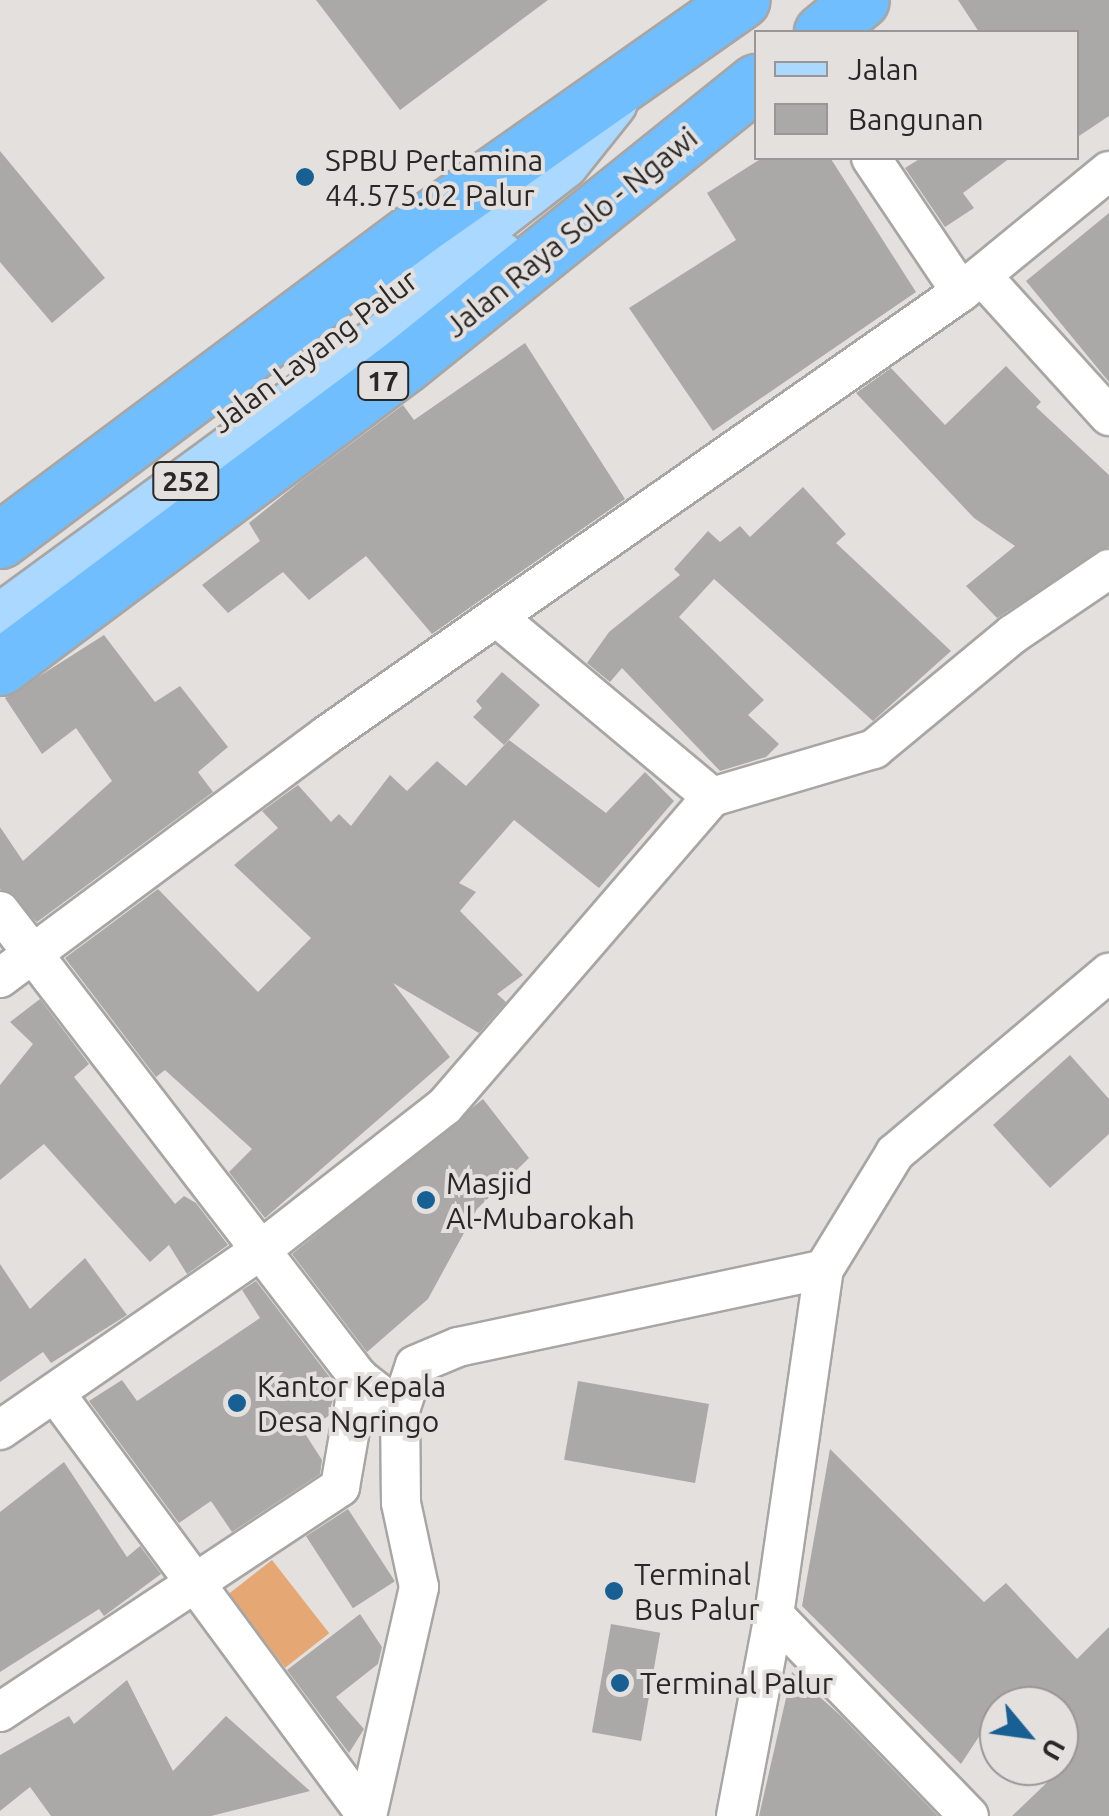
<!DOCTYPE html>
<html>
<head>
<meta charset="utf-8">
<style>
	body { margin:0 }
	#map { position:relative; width:1109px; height:1816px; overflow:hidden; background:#e3e0de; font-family:Ubuntu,sans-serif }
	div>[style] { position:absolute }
	.green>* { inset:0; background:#e5a874; transform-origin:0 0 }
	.building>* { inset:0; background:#aba9a7; transform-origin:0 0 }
	.roads { filter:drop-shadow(2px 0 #a8a6a4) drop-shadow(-2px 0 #a8a6a4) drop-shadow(0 2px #a8a6a4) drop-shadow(0 -2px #a8a6a4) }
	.street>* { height:38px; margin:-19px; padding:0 19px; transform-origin:19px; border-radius:19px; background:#fff }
	.primary>* { height:55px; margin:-27.5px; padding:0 27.5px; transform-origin:27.5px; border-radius:27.5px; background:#aad8ff }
	.highway>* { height:55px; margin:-27.5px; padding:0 27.5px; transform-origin:27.5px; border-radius:27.5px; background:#71beff }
	.dots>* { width:28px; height:28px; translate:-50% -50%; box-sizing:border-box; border:5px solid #e3e0de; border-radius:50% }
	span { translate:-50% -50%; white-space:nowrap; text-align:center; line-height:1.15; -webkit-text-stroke:8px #e3e0de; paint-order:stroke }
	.shield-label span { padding:2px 8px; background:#e3e0de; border:2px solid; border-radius:8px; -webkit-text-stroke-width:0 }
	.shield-label { font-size:28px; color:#292827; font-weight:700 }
	.poi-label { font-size:30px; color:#292827 }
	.left { translate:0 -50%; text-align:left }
	.street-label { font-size:30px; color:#292827 }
	.legend { position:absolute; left:754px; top:30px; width:325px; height:130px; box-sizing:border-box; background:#e3e0de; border:2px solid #999695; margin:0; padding:12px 18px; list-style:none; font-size:30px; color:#292827 }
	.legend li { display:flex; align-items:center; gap:20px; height:50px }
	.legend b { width:50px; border:2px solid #999695 }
	.north { position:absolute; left:979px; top:1686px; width:100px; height:100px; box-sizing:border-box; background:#e3e0de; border:2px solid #999695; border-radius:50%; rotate:119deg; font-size:28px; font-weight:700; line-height:40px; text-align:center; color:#292827 }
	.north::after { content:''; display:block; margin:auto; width:35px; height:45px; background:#186094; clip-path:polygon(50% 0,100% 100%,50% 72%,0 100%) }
</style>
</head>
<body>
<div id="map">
	<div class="green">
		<div style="left:272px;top:1560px;width:93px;height:56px;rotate:52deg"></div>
	</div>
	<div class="building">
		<div style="clip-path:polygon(316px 0,548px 0,400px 110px)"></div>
		<div style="clip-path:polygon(958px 0,1109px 0,1109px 116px,1076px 138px,1076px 32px,979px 32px)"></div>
		<div style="clip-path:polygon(0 151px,105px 278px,52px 323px,0 262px)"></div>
		<div style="clip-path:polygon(762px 158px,831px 159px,916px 292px,713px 431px,629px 308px,736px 240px,707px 193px)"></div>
		<div style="clip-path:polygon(921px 158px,1010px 158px,963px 193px,974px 208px,945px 227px,905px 168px)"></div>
		<div style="clip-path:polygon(1109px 213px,1109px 382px,1026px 281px)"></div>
		<div style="clip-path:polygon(525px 343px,625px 499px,432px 634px,366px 556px,309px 600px,283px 572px,228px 613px,202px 585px,260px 541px,249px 523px,302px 480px,403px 405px,414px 420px)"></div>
		<div style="clip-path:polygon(1006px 366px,1041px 402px,1036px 407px,1109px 475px,1109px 547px,997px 618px,966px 586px,1015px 546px,974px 518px,856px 393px,891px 368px,945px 425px)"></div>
		<div style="clip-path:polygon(803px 487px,846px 534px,836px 543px,951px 651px,873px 721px,714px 579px,679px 617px,764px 700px,748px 715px,779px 744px,766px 757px,720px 771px,622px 668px,610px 682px,587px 663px,609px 632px,680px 575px,674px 569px,708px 531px,720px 542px,740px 526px,750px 537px)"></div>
		<div style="clip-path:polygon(104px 635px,155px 702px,180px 686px,228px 747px,198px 772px,213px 792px,37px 922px,0 889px,0 827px,23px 861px,112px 781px,76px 728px,42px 754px,5px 698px)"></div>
		<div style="clip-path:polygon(502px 672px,540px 705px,504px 745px,473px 717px,482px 708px,476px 701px)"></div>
		<div style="clip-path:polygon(509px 740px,606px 813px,645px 772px,674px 801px,599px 888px,514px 820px,459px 883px,476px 892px,460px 911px,523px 975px,497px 994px,506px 1002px,479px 1033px,393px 983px,450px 1057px,265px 1218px,229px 1172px,252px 1149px,165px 1070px,156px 1077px,65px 958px,158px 889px,258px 992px,311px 938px,234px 865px,278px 828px,262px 811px,298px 785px,331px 822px,339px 814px,351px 826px,390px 775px,407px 791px,437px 761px,466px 786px)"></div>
		<div style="clip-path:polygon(40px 999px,89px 1064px,74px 1077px,175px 1204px,184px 1196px,196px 1203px,228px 1245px,187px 1274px,169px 1245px,150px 1262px,44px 1144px,0 1180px,0 1085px,33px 1044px,10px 1022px)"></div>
		<div style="clip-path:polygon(1070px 1055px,1109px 1099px,1109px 1134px,1050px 1188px,993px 1125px)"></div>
		<div style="clip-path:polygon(483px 1099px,529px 1158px,477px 1209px,428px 1299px,367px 1352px,292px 1254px)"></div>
		<div style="clip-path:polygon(85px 1258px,127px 1315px,51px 1363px,43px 1352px,0 1382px,0 1264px,30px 1309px)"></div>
		<div style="clip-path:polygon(256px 1281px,335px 1384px,330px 1415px,304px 1432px,322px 1460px,320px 1474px,232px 1532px,211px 1501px,179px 1523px,89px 1401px,122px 1380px,137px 1401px,260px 1318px,242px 1290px)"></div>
		<div style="left:578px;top:1381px;width:133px;height:80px;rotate:10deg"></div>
		<div style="clip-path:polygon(830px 1449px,984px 1602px,1006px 1583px,1077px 1659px,1109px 1627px,1109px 1816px,1012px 1816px,1059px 1771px,1059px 1706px,999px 1706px,961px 1764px,802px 1606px)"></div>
		<div style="clip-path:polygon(64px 1462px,127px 1557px,140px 1546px,161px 1574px,104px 1616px,99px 1609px,0 1672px,0 1512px)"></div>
		<div style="left:348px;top:1509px;width:86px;height:50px;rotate:57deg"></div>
		<div style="clip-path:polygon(360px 1614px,382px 1647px,378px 1664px,336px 1697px,364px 1729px,349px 1753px,287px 1670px)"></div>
		<div style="left:611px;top:1624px;width:50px;height:110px;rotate:10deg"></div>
		<div style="clip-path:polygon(792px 1672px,841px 1716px,938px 1816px,759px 1816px)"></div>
		<div style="clip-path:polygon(127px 1680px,173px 1771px,226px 1716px,310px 1791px,211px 1816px,51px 1816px,30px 1787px,0 1811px,0 1755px,69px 1716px,74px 1724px)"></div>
	</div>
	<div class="roads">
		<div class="street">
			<div style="left:871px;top:158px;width:161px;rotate:56.1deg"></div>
			<div style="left:982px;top:276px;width:189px;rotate:47.8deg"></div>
			<div style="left:498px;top:618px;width:279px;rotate:39.9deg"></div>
			<div style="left:0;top:911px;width:589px;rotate:52.45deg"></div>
			<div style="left:359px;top:1378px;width:52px;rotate:38deg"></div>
			<div style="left:0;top:978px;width:407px;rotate:-36.6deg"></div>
			<div style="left:327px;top:735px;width:773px;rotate:-34.94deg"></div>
			<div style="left:961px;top:292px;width:191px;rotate:-39.3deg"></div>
			<div style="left:55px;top:1393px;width:526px;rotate:53.59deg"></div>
			<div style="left:0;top:1430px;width:318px;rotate:-34.6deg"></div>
			<div style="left:262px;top:1249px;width:232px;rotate:-38deg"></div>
			<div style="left:445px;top:1106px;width:408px;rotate:-49.2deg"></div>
			<div style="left:712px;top:797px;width:169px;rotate:-16.5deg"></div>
			<div style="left:874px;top:749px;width:180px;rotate:-39.6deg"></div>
			<div style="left:1013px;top:634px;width:116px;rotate:-34.1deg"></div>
			<div style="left:774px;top:1615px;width:280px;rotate:45.9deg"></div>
			<div style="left:0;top:1712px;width:408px;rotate:-33.5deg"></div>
			<div style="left:340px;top:1487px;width:111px;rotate:-80.1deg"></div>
			<div style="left:367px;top:1816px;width:235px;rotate:-77.2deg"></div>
			<div style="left:419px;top:1587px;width:86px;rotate:-102.1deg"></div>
			<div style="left:401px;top:1503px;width:93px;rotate:-90.6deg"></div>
			<div style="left:400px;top:1410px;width:47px;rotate:-71.6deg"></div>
			<div style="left:415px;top:1365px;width:47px;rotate:-22.7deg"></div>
			<div style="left:458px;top:1347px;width:374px;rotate:-12deg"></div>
			<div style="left:736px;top:1816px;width:205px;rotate:-79.3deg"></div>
			<div style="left:774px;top:1615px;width:350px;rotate:-81.8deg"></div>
			<div style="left:824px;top:1269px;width:136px;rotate:-58.5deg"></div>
			<div style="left:895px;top:1153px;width:280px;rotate:-40.1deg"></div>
		</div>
		<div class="primary">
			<div style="left:425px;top:267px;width:172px;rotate:-37.9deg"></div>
			<div style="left:561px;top:161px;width:77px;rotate:-51.3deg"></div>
			<div style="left:0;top:622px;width:616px;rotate:-36.22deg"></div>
		</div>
		<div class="highway">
			<div style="left:822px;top:32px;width:50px;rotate:-39.4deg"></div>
			<div style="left:0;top:540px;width:524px;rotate:-36.78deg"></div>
			<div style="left:420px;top:226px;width:393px;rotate:-35.1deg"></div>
			<div style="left:0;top:667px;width:504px;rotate:-36.78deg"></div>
			<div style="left:404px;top:365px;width:452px;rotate:-38.8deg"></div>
		</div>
	</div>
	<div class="dots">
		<div style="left:305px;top:177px;background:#186094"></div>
		<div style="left:426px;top:1200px;background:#186094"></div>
		<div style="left:237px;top:1403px;background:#186094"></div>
		<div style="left:614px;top:1591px;background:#186094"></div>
		<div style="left:620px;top:1683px;background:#186094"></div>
	</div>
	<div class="shield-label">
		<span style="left:383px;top:381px">17</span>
		<span style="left:186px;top:481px">252</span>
	</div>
	<div class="poi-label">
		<span class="left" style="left:325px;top:177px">SPBU Pertamina<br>44.575.02 Palur</span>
		<span class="left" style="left:446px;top:1200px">Masjid<br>Al-Mubarokah</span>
		<span class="left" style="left:257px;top:1403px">Kantor Kepala<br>Desa Ngringo</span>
		<span class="left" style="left:634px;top:1591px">Terminal<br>Bus Palur</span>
		<span class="left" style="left:640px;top:1683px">Terminal Palur</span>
	</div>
	<div class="street-label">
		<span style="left:571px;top:232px;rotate:-39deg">Jalan Raya Solo - Ngawi</span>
		<span style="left:314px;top:351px;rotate:-37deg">Jalan Layang Palur</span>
	</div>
	<ul class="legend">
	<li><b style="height:12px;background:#aad8ff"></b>Jalan</li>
	<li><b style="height:28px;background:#aba9a7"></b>Bangunan</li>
	</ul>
	<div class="north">U</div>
</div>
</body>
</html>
